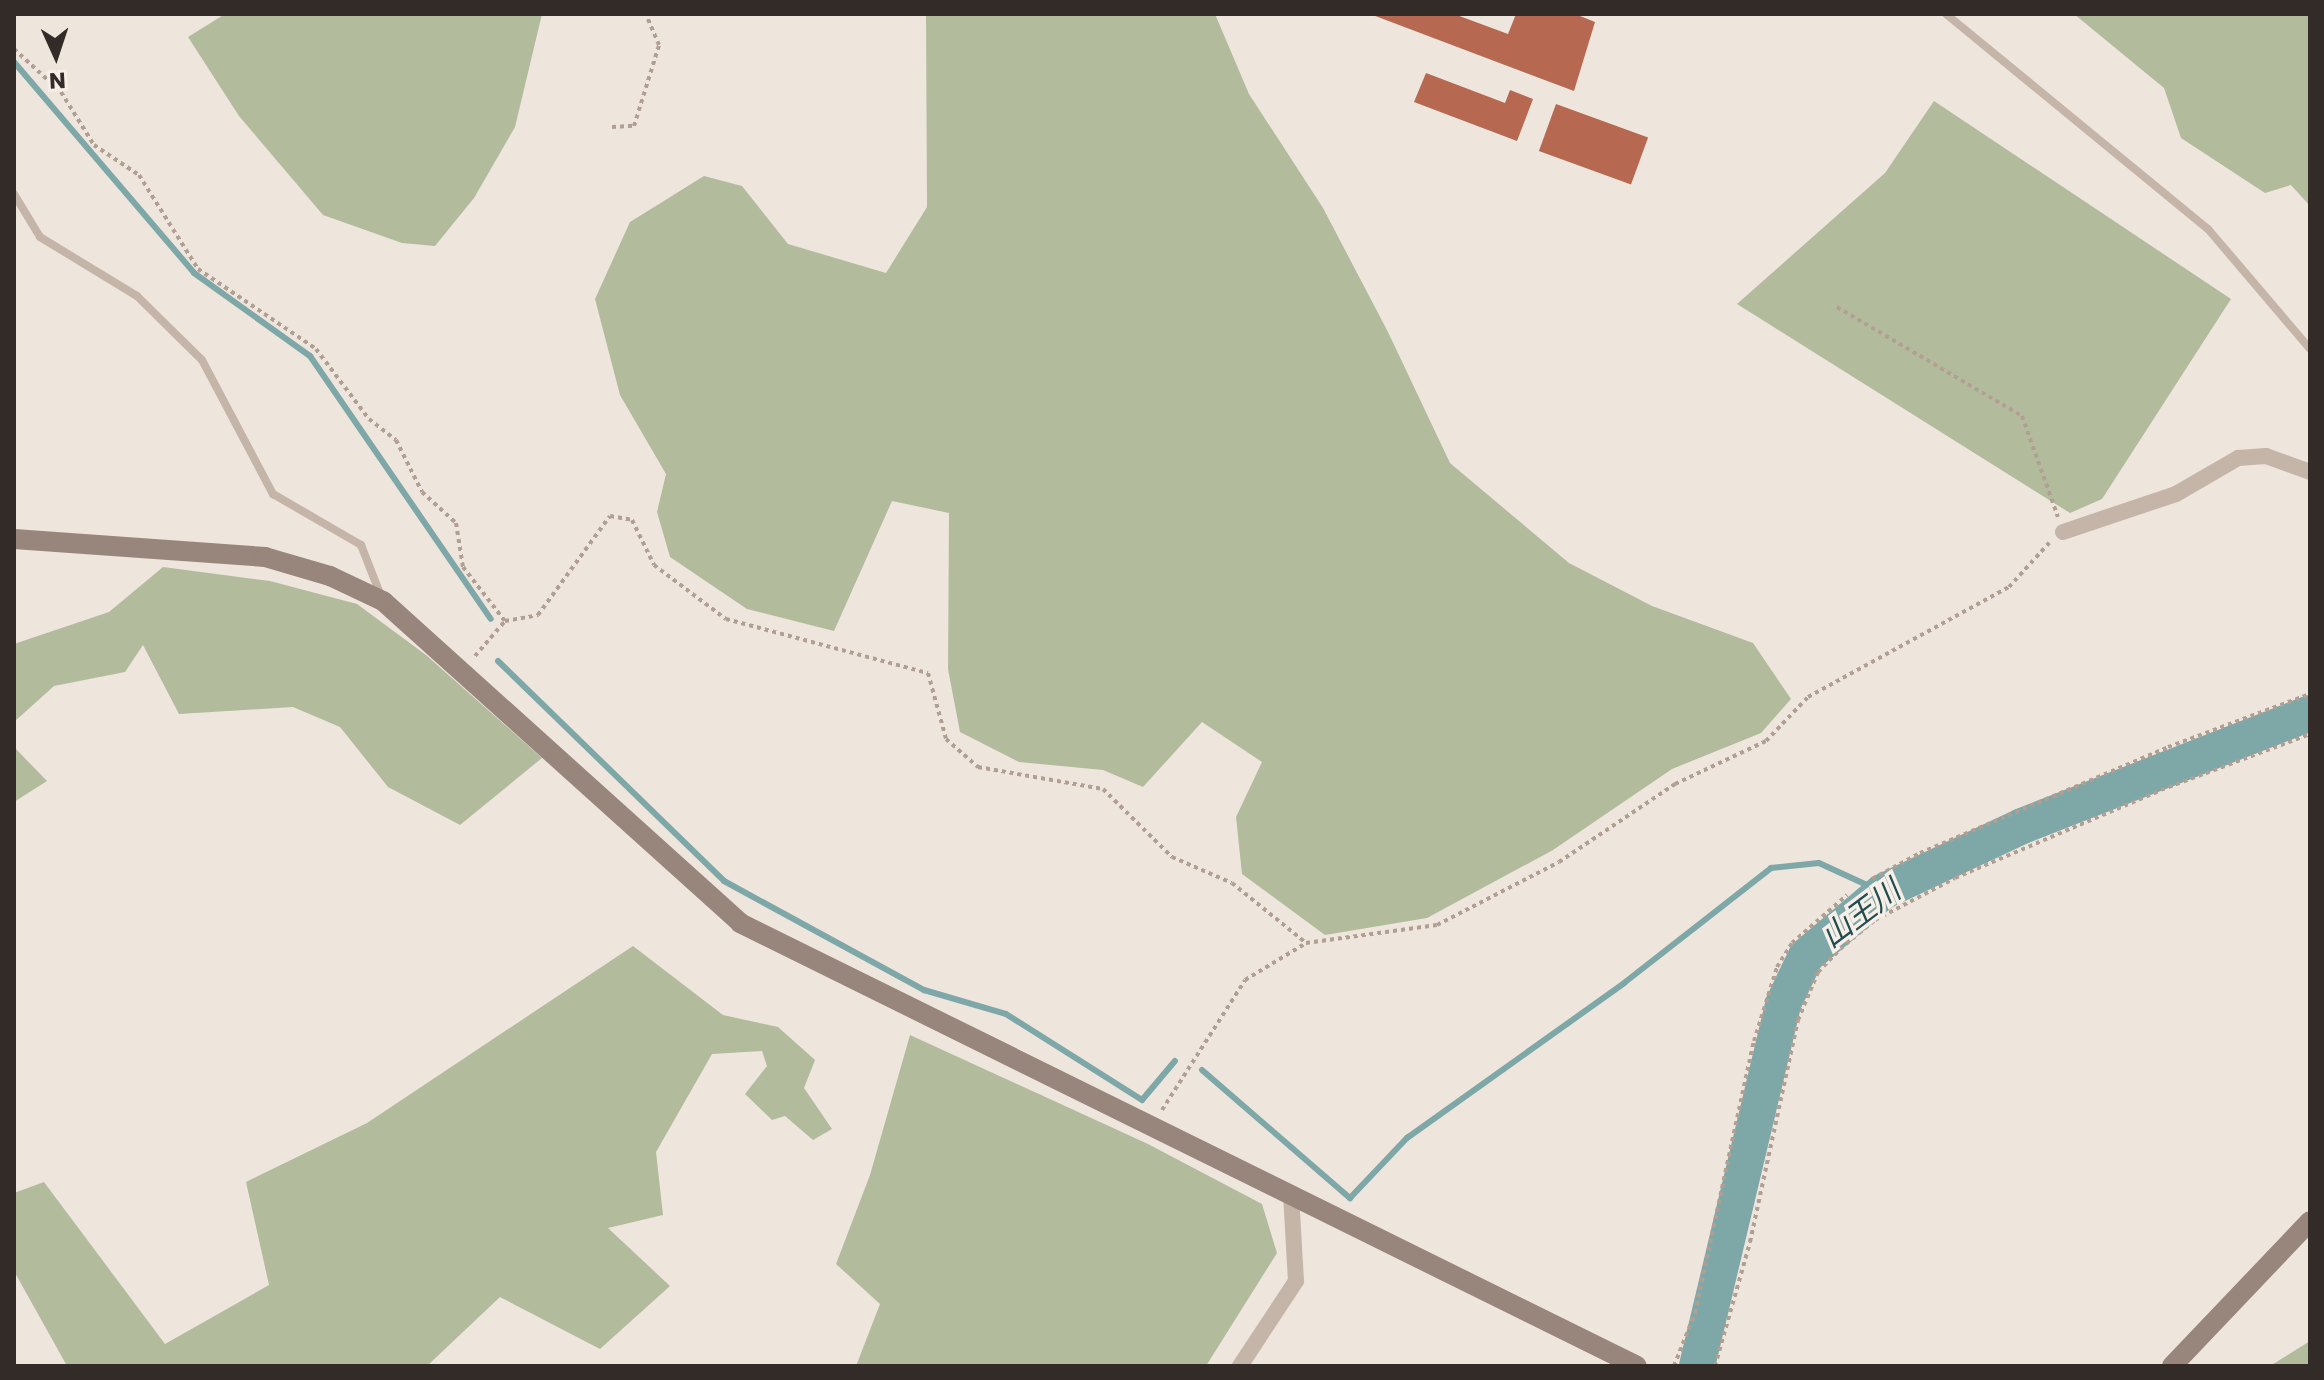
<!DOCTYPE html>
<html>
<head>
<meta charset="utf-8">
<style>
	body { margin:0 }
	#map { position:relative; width:2324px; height:1380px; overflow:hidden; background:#eee5dc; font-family:Poppins,"Noto Sans JP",sans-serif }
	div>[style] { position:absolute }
	.green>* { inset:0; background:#b2bc9d }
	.stream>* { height:6px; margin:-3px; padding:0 3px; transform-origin:3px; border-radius:3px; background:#7ea7a8 }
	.river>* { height:36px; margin:-18px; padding:0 18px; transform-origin:18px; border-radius:18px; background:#7ea7a8 }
	.building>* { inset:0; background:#b76851; transform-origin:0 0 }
	.path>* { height:4px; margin-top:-2px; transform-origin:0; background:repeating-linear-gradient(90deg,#b19f93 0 4px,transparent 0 8px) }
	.lane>* { height:8px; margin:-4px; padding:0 4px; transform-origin:4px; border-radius:4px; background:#c5b5a9 }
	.street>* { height:16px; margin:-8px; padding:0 8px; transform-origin:8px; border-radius:8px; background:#c5b5a9 }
	.secondary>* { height:20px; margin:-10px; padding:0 10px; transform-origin:10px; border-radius:10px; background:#98857b }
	span { translate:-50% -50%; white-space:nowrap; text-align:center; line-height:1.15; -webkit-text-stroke:7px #f7efe7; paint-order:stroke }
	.water-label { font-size:30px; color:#224d50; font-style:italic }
	.frame { position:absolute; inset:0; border:16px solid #332b28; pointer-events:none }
	.north { position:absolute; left:16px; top:16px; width:80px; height:80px; -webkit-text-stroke:6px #f7efe7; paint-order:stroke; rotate:177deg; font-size:22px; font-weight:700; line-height:32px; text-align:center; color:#332b28 }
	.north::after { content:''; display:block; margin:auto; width:28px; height:36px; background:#332b28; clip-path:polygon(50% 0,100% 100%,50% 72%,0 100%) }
</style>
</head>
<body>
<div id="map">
	<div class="green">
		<div style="clip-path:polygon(225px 14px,542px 14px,515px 127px,474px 198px,435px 246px,402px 243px,323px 215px,239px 116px,188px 37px)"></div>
		<div style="clip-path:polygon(926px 14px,1215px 14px,1249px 94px,1323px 208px,1388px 332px,1450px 463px,1569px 563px,1652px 606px,1753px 643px,1791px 699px,1761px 733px,1672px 769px,1553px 850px,1427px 918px,1325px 935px,1242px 874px,1236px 817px,1262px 762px,1202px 722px,1143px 787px,1103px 770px,1019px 762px,960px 732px,948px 669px,949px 513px,892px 501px,834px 631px,747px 609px,670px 557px,657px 512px,666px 474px,620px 395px,595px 299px,630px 222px,704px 176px,742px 186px,788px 244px,886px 273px,927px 207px)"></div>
		<div style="clip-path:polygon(2074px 14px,2310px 14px,2310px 206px,2291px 185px,2265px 193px,2181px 138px,2164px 88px)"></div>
		<div style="clip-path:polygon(1934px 101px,2231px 299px,2102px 499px,2070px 513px,1737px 304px,1885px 173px)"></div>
		<div style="clip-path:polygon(163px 567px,270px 581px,357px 604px,426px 655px,542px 758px,460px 825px,388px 787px,340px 727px,293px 707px,179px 714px,143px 645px,125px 672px,54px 686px,14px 722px,14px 644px,109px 612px)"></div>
		<div style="clip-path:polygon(14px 747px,47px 781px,14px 802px)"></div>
		<div style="clip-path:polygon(633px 946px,723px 1015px,778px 1027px,815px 1060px,804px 1088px,832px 1129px,813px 1140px,785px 1116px,772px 1120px,745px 1094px,767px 1066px,762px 1051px,712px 1054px,656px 1152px,663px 1215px,608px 1228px,670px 1286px,600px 1349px,500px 1297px,427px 1366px,67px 1366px,14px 1271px,14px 1193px,44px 1182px,165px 1344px,269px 1285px,246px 1182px,367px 1123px)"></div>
		<div style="clip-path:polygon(910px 1035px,1148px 1144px,1262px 1204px,1277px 1253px,1206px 1366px,856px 1366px,880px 1304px,836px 1264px,870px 1175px)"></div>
		<div style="clip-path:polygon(2310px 1341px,2310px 1366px,2270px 1366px)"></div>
	</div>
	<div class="stream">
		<div style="left:14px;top:62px;width:277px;rotate:49.5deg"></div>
		<div style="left:194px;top:273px;width:143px;rotate:35.6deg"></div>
		<div style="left:310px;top:356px;width:319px;rotate:55.5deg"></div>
		<div style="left:498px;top:661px;width:315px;rotate:44.2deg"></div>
		<div style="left:724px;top:881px;width:228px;rotate:28.6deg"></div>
		<div style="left:924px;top:990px;width:85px;rotate:16.3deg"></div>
		<div style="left:1006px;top:1014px;width:161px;rotate:32.3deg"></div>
		<div style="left:1142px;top:1100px;width:51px;rotate:-49.8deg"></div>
		<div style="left:1202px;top:1070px;width:196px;rotate:40.9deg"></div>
		<div style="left:1350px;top:1198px;width:83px;rotate:-46.5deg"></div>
		<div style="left:1407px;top:1138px;width:267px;rotate:-35.5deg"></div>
		<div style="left:1624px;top:983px;width:187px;rotate:-38deg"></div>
		<div style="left:1771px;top:868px;width:48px;rotate:-5.9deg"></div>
		<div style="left:1819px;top:863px;width:69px;rotate:24.7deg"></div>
	</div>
	<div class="river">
		<div style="left:1697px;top:1366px;width:372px;rotate:-76.6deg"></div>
		<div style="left:1783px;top:1004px;width:53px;rotate:-64.4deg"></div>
		<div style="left:1806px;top:956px;width:99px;rotate:-40.1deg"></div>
		<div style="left:1882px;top:892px;width:155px;rotate:-25.2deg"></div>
		<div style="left:2022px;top:826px;width:309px;rotate:-21.4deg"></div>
	</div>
	<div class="building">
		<div style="clip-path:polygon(1370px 14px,1454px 14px,1508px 34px,1516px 14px,1575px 14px,1595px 22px,1574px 91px)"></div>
		<div style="clip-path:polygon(1426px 73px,1505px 103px,1510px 90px,1533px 99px,1517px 141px,1414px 102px)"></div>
		<div style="left:1556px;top:104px;width:98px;height:50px;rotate:20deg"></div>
	</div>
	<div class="path">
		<div style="left:14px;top:49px;width:64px;rotate:42.5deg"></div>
		<div style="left:61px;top:92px;width:62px;rotate:58.1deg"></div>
		<div style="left:94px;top:145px;width:54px;rotate:33.7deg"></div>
		<div style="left:139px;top:175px;width:111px;rotate:57.9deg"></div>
		<div style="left:198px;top:269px;width:143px;rotate:34.1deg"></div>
		<div style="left:316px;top:349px;width:88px;rotate:52.9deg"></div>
		<div style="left:369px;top:419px;width:34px;rotate:38deg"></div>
		<div style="left:396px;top:440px;width:58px;rotate:63.4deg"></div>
		<div style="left:422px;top:492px;width:46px;rotate:42.4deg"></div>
		<div style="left:456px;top:523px;width:45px;rotate:81deg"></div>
		<div style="left:463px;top:567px;width:68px;rotate:52.1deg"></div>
		<div style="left:612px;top:127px;width:22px;rotate:-3deg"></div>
		<div style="left:634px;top:126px;width:85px;rotate:-72.8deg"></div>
		<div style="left:659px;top:45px;width:34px;rotate:-113deg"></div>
		<div style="left:1837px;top:307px;width:215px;rotate:30.5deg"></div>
		<div style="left:2022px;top:416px;width:107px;rotate:70.4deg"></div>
		<div style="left:475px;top:656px;width:46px;rotate:-49.4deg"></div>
		<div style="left:505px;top:621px;width:34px;rotate:-10deg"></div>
		<div style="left:538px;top:615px;width:122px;rotate:-54deg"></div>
		<div style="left:610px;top:516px;width:22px;rotate:10deg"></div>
		<div style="left:632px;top:520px;width:50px;rotate:63.9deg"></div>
		<div style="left:654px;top:565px;width:90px;rotate:36.9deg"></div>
		<div style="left:726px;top:619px;width:209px;rotate:15deg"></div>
		<div style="left:928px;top:673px;width:68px;rotate:74.7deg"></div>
		<div style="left:946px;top:739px;width:43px;rotate:41.2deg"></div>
		<div style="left:978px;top:767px;width:127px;rotate:10deg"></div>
		<div style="left:1103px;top:789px;width:97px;rotate:44.6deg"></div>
		<div style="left:1172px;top:857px;width:65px;rotate:23.4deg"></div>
		<div style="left:1232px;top:883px;width:95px;rotate:39deg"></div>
		<div style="left:1872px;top:879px;width:55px;rotate:-28.4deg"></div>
		<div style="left:1920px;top:853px;width:270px;rotate:-23.1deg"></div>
		<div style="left:2168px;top:747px;width:152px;rotate:-20.5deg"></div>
		<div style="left:1162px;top:1110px;width:154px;rotate:-57.4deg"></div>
		<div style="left:1245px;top:980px;width:71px;rotate:-31.2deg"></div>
		<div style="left:1306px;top:943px;width:132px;rotate:-7.8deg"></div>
		<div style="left:1437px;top:925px;width:137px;rotate:-27.3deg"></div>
		<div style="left:1559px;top:862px;width:140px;rotate:-33.9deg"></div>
		<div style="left:1675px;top:784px;width:101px;rotate:-25.3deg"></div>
		<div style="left:1766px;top:741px;width:61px;rotate:-46.3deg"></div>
		<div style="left:1808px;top:697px;width:229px;rotate:-28.7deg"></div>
		<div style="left:2009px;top:587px;width:61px;rotate:-47.7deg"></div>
		<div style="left:1674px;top:1366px;width:57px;rotate:-68.4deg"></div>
		<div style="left:1695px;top:1313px;width:278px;rotate:-77.8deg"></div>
		<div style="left:1754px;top:1041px;width:77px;rotate:-72.7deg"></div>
		<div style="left:1777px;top:967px;width:28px;rotate:-58deg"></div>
		<div style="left:1792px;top:943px;width:73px;rotate:-41.1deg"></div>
		<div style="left:1715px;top:1366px;width:129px;rotate:-74.2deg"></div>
		<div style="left:1750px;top:1242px;width:227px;rotate:-77.8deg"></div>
		<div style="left:1798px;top:1020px;width:52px;rotate:-67.4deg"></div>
		<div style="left:1818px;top:972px;width:32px;rotate:-46deg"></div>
		<div style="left:1840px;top:949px;width:45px;rotate:-39.6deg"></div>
		<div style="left:1875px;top:920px;width:90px;rotate:-27.7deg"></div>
		<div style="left:1955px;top:878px;width:224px;rotate:-23.1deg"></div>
		<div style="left:2161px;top:790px;width:159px;rotate:-20.6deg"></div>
	</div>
	<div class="lane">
		<div style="left:1946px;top:14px;width:339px;rotate:39.4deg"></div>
		<div style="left:2208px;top:229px;width:157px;rotate:49.6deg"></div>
		<div style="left:14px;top:194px;width:50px;rotate:58.8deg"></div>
		<div style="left:40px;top:237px;width:114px;rotate:31.3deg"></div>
		<div style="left:137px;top:296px;width:91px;rotate:44.6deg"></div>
		<div style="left:202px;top:360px;width:152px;rotate:62.1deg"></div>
		<div style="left:273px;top:494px;width:102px;rotate:30.1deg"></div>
		<div style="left:361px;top:545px;width:55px;rotate:68.6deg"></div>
	</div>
	<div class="street">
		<div style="left:2063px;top:532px;width:119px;rotate:-18.6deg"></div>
		<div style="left:2176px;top:494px;width:72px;rotate:-30.1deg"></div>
		<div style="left:2238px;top:458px;width:28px;rotate:-4deg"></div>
		<div style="left:2266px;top:456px;width:47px;rotate:20deg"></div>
		<div style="left:1240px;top:1366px;width:102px;rotate:-56.6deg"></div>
		<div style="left:1296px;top:1281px;width:86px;rotate:-93.3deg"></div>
	</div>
	<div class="secondary">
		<div style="left:14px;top:539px;width:252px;rotate:4.1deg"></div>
		<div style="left:265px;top:557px;width:68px;rotate:16.3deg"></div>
		<div style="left:330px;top:576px;width:59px;rotate:25.3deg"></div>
		<div style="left:383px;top:601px;width:481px;rotate:42deg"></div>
		<div style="left:740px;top:923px;width:1000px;rotate:26.28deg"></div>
		<div style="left:2172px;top:1366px;width:200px;rotate:-46.4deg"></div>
	</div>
	<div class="water-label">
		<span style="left:1861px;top:914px;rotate:-37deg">山王川</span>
	</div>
	<div class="frame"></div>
	<div class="north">N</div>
</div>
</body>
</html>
